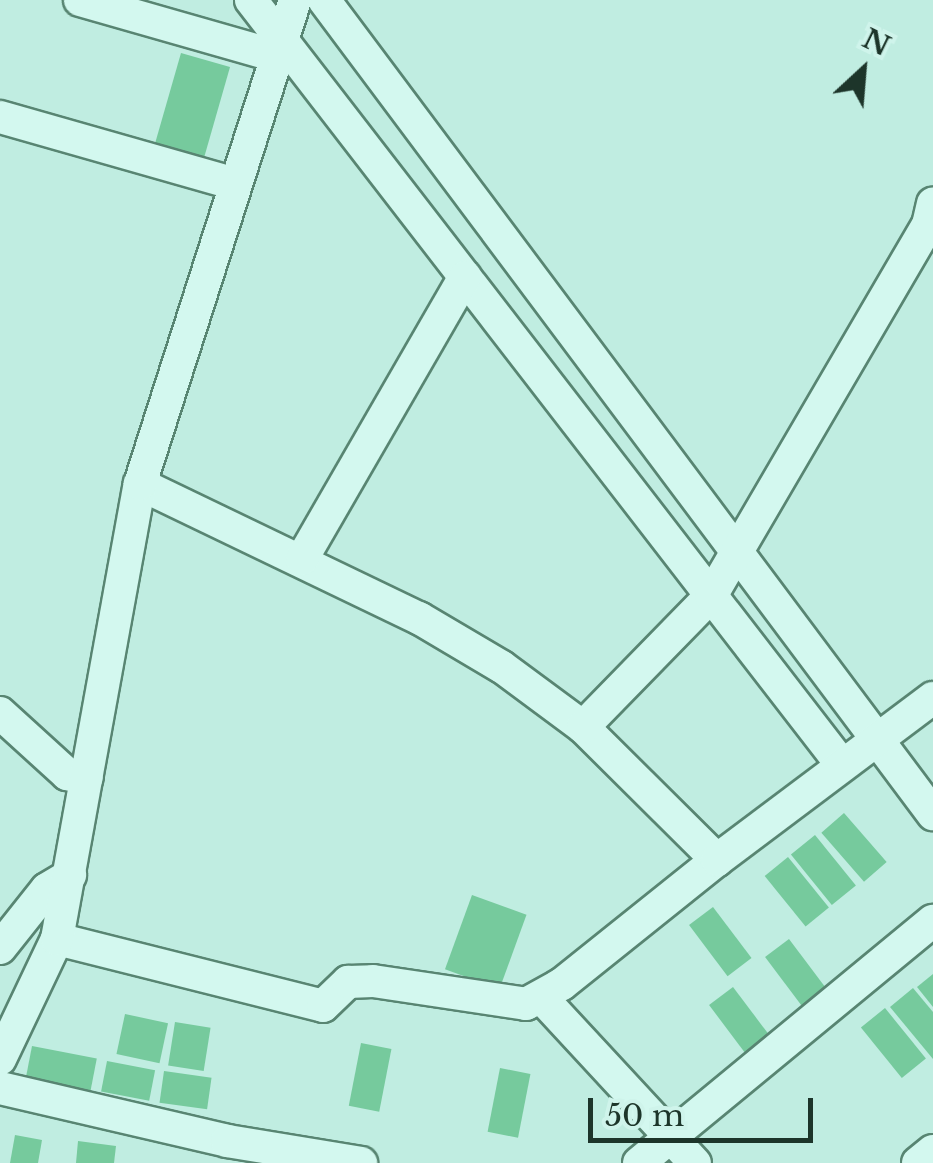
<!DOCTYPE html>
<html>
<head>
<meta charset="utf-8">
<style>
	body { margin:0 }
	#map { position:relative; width:933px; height:1163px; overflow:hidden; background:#c0ede1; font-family:"Libre Baskerville",serif }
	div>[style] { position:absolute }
	.building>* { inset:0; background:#76ca9d; transform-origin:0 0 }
	.roads { filter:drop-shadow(2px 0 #588572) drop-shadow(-2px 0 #588572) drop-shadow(0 2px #588572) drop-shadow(0 -2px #588572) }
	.minor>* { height:32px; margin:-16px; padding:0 16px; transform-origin:16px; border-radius:16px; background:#d3f8ef }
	span { translate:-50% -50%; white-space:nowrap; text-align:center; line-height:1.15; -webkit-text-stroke:8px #cff4eb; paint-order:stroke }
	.north { position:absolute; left:813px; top:20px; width:100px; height:100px; -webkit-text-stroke:8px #cff4eb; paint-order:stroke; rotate:26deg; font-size:28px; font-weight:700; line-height:40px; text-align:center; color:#1d352a }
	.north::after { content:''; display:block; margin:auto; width:35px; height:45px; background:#1d352a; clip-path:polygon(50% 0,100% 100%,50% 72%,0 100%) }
	.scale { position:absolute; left:588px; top:1098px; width:225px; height:45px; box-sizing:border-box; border:5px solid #1d352a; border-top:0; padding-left:12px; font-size:30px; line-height:35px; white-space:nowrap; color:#1d352a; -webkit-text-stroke:8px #cff4eb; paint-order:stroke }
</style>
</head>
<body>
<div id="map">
	<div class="building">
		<div style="left:181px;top:53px;width:51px;height:101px;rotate:16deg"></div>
		<div style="left:844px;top:813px;width:65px;height:30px;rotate:49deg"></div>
		<div style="left:815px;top:835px;width:65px;height:31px;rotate:51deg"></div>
		<div style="left:788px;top:857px;width:65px;height:30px;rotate:51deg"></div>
		<div style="left:472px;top:895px;width:58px;height:79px;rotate:20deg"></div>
		<div style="left:713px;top:907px;width:64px;height:30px;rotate:53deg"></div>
		<div style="left:789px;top:939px;width:65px;height:30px;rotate:53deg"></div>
		<div style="clip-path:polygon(933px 974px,933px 1007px,917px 987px)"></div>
		<div style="left:733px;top:987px;width:64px;height:30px;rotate:53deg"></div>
		<div style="clip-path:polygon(913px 988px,933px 1012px,933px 1059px,890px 1007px)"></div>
		<div style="left:885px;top:1008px;width:65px;height:31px;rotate:51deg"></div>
		<div style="left:125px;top:1014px;width:44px;height:41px;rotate:12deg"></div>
		<div style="left:175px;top:1022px;width:36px;height:44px;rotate:9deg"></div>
		<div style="left:361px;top:1043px;width:31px;height:64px;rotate:11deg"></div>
		<div style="left:32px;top:1046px;width:66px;height:33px;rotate:11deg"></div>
		<div style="left:107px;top:1061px;width:49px;height:31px;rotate:11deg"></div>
		<div style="left:500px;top:1068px;width:31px;height:65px;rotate:11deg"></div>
		<div style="left:164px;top:1071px;width:48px;height:32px;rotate:8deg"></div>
		<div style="clip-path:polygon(15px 1135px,42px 1140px,38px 1163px,10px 1163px)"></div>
		<div style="clip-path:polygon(78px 1141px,116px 1146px,114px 1163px,76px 1163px)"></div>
	</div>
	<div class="roads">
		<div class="minor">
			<div style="left:80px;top:0;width:204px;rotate:15.9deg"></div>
			<div style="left:251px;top:0;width:967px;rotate:52.31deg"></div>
			<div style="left:324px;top:0;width:1017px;rotate:53.2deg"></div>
			<div style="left:0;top:117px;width:244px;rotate:15.9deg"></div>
			<div style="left:140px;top:484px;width:310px;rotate:25.7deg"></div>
			<div style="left:419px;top:618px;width:96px;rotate:30.6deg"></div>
			<div style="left:502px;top:667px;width:101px;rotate:36.5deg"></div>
			<div style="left:583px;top:727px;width:189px;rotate:44.8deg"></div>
			<div style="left:302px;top:559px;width:326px;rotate:-60deg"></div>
			<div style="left:0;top:713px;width:91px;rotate:42.3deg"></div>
			<div style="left:67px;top:774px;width:20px;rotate:11deg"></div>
			<div style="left:583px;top:727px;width:183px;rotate:-45.7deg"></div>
			<div style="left:711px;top:596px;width:430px;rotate:-59.7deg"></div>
			<div style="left:928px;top:225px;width:22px;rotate:-77deg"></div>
			<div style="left:57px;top:939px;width:274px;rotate:14.1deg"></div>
			<div style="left:323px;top:1006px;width:35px;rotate:-44deg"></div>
			<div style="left:348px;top:982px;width:25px;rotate:-2deg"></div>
			<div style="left:373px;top:981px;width:155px;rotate:8.5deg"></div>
			<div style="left:526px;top:1004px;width:41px;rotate:-29.1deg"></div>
			<div style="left:562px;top:984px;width:198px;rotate:-38.7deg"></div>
			<div style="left:717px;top:860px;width:270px;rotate:-36.9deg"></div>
			<div style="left:0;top:948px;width:75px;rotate:-51.5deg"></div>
			<div style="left:47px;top:889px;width:27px;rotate:-31deg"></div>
			<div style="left:542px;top:998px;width:225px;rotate:47.2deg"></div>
			<div style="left:0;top:1059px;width:133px;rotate:-64.6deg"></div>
			<div style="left:57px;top:939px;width:463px;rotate:-79.7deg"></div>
			<div style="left:140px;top:484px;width:508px;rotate:-72.24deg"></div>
			<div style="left:0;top:1088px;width:233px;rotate:13.1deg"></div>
			<div style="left:227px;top:1141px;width:136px;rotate:9.3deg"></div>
			<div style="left:639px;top:1163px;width:381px;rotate:-39.5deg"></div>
			<div style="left:918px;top:1163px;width:19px;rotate:-39deg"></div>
		</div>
	</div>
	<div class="north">N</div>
	<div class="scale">50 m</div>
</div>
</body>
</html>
